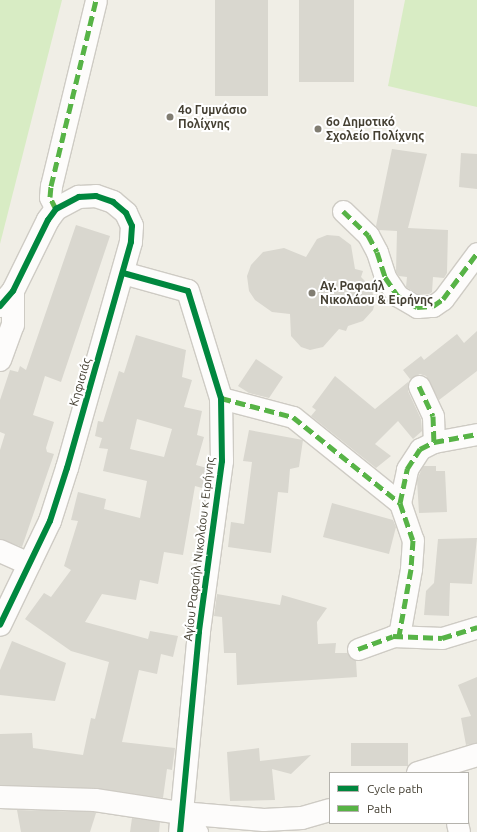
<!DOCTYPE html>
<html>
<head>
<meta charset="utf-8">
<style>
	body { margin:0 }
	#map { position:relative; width:477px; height:832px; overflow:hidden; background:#f0eee6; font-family:Ubuntu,sans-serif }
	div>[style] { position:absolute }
	.green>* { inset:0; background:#d8ecc4 }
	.building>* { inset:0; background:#d9d7cf; transform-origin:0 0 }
	.roads { filter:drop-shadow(1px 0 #cecbc4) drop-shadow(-1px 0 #cecbc4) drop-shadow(0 1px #cecbc4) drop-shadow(0 -1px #cecbc4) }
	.minor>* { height:21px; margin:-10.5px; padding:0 10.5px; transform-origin:10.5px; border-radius:10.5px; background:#fdfcfb }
	.tertiary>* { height:22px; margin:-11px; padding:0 11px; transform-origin:11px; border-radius:11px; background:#fdfcfb }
	.quiet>* { height:5px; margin-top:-2.5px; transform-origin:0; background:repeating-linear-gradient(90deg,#57b346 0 10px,transparent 0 15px) }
	.cycleway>* { height:6px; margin:-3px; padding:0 3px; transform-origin:3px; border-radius:3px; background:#00873e }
	.dots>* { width:11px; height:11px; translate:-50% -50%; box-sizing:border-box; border:2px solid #fff; border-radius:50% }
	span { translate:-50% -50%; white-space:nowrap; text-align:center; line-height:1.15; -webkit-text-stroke:4px #fff; paint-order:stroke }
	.poi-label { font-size:12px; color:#454033; font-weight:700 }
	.left { translate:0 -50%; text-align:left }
	.street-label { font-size:12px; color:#454033 }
	.legend { position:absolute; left:329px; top:772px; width:140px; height:52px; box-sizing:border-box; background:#fff; border:1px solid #b5b3ad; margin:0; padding:5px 7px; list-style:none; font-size:12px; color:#454033 }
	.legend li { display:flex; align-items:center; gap:8px; height:20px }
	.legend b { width:20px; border:1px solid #b5b3ad }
</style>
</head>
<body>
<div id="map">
	<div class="green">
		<div style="clip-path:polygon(0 0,62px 0,0 244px)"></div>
		<div style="clip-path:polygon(405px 0,477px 0,477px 107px,388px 86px)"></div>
	</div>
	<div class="building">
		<div style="left:215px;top:0;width:53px;height:96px"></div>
		<div style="left:299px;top:0;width:55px;height:82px"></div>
		<div style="clip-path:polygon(392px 149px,427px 154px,408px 228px,448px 230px,447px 273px,444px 278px,433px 277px,432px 292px,429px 294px,419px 295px,406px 287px,407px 277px,399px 276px,396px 272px,397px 231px,379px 230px,376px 226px)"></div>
		<div style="clip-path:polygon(461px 153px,477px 154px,477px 189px,459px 187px)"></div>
		<div style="clip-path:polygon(76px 225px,110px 236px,61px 382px,45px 376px,33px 415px,54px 422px,46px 448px,47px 452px,54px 454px,22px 547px,0 539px,0 450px,5px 434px,0 432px,0 400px,10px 370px,18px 372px,20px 366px,26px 370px)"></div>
		<div style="clip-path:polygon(327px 235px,339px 236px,351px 245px,355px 269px,363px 271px,361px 277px,371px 287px,375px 302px,373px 310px,363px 321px,348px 326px,346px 331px,339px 329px,323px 347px,310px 350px,301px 347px,291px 336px,290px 314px,272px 312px,255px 300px,249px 291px,247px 276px,251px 265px,263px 252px,284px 248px,306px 257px,317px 239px)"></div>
		<div style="clip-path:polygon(477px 331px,477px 371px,439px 400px,426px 376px,420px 374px,410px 379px,403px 370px,421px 356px,424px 360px,457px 334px,464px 343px)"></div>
		<div style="clip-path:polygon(evenodd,136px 335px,186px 350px,182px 377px,192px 380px,184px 407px,202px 411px,197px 435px,204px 437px,196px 465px,207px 468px,202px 488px,195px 486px,183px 555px,164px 552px,158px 584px,140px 580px,136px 600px,102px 594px,85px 622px,148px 639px,150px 631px,178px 636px,173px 657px,161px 654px,157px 674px,139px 670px,122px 742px,175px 748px,172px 770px,167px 769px,163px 798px,95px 788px,0 785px,0 734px,32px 733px,33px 748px,83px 755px,91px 718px,95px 719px,109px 662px,71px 651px,25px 619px,44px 593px,51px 597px,71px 570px,64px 566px,78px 521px,71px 520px,78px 492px,106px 499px,104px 509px,140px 518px,147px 481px,103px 471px,108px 449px,99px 448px,102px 438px,95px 436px,98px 421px,103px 422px,119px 371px,124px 373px,136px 335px,137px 419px,172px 429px,164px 457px,130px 449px,137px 419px)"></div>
		<div style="clip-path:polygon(256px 359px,283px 377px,269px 398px,249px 393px,238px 386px)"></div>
		<div style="clip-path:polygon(335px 376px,375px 409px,408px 382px,408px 391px,421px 419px,422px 431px,413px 439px,398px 421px,375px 444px,391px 456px,376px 468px,311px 416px,316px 410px,312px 407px)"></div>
		<div style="clip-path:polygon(249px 430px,303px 440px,299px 467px,290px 469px,288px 493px,278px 492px,271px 553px,228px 547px,231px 522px,244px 524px,252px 462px,243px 461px)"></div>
		<div style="clip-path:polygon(423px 466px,436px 466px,436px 471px,445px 471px,447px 512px,419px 513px,417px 480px)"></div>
		<div style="clip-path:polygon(332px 503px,393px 520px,396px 527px,389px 554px,323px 537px)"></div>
		<div style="clip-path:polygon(477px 538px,472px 584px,450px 583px,449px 616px,424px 615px,426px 591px,434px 583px,438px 539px)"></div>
		<div style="clip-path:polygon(217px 594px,280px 605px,282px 595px,327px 608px,317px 622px,318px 644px,336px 643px,335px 653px,347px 653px,356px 661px,357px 677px,237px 685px,236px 653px,224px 653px,222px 617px,214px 616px)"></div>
		<div style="clip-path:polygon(12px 641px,66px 663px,55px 701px,0 695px,0 670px)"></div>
		<div style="clip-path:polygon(477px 677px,477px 743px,466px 745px,461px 718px,471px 716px,458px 685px)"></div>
		<div style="left:408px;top:743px;width:23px;height:57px;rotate:90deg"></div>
		<div style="clip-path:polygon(259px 748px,260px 761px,311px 755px,291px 774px,272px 769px,275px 800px,230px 801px,227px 752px)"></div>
		<div style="clip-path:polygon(17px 810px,94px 812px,96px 813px,90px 832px,21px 832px)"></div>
		<div style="clip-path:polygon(132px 818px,160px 822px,159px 832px,130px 832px)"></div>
	</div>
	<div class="roads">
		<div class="minor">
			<div style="left:56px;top:209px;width:13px;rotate:-117deg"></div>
			<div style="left:50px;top:197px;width:11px;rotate:-85deg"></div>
			<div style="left:51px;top:186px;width:191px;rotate:-76.4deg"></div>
			<div style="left:343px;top:211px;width:35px;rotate:44deg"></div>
			<div style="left:368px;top:235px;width:19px;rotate:62deg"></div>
			<div style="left:377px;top:252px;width:26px;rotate:72deg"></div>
			<div style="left:385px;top:277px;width:23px;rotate:56deg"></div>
			<div style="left:398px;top:296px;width:22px;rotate:30deg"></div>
			<div style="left:417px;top:307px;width:16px;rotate:-4deg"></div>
			<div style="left:433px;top:306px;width:12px;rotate:-35deg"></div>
			<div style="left:443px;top:299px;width:57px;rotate:-53.5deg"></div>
			<div style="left:419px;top:386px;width:33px;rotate:65deg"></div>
			<div style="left:433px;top:416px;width:26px;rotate:88deg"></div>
			<div style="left:221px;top:398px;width:74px;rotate:14.8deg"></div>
			<div style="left:293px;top:417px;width:137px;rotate:38.8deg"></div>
			<div style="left:400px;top:503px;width:39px;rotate:71deg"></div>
			<div style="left:413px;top:540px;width:29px;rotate:94deg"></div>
			<div style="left:411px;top:569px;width:68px;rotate:100.2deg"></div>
			<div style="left:400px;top:503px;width:35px;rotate:-78deg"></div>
			<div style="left:407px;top:469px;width:24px;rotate:-57deg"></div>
			<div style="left:420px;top:449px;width:16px;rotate:-27deg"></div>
			<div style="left:434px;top:442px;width:44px;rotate:-10.5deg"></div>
			<div style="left:358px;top:649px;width:37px;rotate:-20deg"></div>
			<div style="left:393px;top:636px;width:49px;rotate:2.3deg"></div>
			<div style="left:442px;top:638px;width:37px;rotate:-17deg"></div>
			<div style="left:181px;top:813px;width:25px;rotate:50deg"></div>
			<div style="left:457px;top:823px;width:9px;rotate:77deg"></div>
		</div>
		<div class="tertiary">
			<div style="left:123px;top:273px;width:67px;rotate:15.5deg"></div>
			<div style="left:188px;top:291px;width:112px;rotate:72.9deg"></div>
			<div style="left:221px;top:398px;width:63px;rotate:89.1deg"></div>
			<div style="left:222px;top:461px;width:173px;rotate:97.7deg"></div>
			<div style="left:199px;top:632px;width:201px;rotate:95.4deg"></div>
			<div style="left:0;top:306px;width:20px;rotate:-49deg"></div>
			<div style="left:13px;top:291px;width:79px;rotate:-63.8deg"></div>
			<div style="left:48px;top:220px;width:14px;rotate:-54deg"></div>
			<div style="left:56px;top:209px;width:26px;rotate:-28deg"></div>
			<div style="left:79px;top:197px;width:17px;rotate:-3deg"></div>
			<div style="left:96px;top:196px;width:18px;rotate:19deg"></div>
			<div style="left:113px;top:202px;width:17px;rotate:40deg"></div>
			<div style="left:126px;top:213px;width:14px;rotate:65deg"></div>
			<div style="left:132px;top:226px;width:16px;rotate:94deg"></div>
			<div style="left:131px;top:242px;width:235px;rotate:105.8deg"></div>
			<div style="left:67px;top:468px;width:56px;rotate:107.8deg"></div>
			<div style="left:50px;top:521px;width:115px;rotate:115.7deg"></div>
			<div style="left:0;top:360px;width:37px;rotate:-70deg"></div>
			<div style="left:13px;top:325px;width:34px;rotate:-90deg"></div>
			<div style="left:0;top:551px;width:32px;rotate:24deg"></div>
			<div style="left:418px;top:773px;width:62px;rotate:-17deg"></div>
			<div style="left:0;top:797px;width:95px;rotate:1.8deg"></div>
			<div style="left:95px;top:800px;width:87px;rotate:8.6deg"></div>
			<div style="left:181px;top:813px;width:83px;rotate:4.8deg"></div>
			<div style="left:264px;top:820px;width:38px;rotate:-3deg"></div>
			<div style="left:302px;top:818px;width:29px;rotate:-16deg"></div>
		</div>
	</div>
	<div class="quiet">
		<div style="left:56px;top:209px;width:13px;rotate:-117deg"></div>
		<div style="left:50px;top:197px;width:11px;rotate:-85deg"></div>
		<div style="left:51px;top:186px;width:191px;rotate:-76.4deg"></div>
		<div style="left:343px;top:211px;width:35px;rotate:44deg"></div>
		<div style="left:368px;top:235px;width:19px;rotate:62deg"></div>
		<div style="left:377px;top:252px;width:26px;rotate:72deg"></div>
		<div style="left:385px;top:277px;width:23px;rotate:56deg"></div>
		<div style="left:398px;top:296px;width:22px;rotate:30deg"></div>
		<div style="left:417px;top:307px;width:16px;rotate:-4deg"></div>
		<div style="left:433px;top:306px;width:12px;rotate:-35deg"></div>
		<div style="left:443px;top:299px;width:57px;rotate:-53.5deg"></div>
		<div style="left:419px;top:386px;width:33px;rotate:65deg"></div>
		<div style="left:433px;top:416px;width:26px;rotate:88deg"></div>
		<div style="left:221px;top:398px;width:74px;rotate:14.8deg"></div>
		<div style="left:293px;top:417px;width:137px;rotate:38.8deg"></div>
		<div style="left:400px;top:503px;width:39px;rotate:71deg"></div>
		<div style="left:413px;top:540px;width:29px;rotate:94deg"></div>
		<div style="left:411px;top:569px;width:68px;rotate:100.2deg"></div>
		<div style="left:400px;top:503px;width:35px;rotate:-78deg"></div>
		<div style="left:407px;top:469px;width:24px;rotate:-57deg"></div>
		<div style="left:420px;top:449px;width:16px;rotate:-27deg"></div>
		<div style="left:434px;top:442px;width:44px;rotate:-10.5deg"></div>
		<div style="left:358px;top:649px;width:37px;rotate:-20deg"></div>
		<div style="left:393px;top:636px;width:49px;rotate:2.3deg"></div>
		<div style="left:442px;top:638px;width:37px;rotate:-17deg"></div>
	</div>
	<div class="cycleway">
		<div style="left:123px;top:273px;width:67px;rotate:15.5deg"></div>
		<div style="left:188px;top:291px;width:112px;rotate:72.9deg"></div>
		<div style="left:221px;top:398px;width:63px;rotate:89.1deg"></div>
		<div style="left:222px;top:461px;width:173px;rotate:97.7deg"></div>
		<div style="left:199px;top:632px;width:201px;rotate:95.4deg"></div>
		<div style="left:0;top:306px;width:20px;rotate:-49deg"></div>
		<div style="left:13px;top:291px;width:79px;rotate:-63.8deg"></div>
		<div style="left:48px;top:220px;width:14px;rotate:-54deg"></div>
		<div style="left:56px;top:209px;width:26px;rotate:-28deg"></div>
		<div style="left:79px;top:197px;width:17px;rotate:-3deg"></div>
		<div style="left:96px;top:196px;width:18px;rotate:19deg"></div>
		<div style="left:113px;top:202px;width:17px;rotate:40deg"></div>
		<div style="left:126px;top:213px;width:14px;rotate:65deg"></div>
		<div style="left:132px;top:226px;width:16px;rotate:94deg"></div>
		<div style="left:131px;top:242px;width:235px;rotate:105.8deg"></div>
		<div style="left:67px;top:468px;width:56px;rotate:107.8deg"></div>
		<div style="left:50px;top:521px;width:115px;rotate:115.7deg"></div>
	</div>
	<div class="dots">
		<div style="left:170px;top:117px;background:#817d72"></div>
		<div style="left:318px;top:129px;background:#817d72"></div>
		<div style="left:312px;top:293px;background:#817d72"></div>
	</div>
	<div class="poi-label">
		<span class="left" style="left:178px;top:117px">4ο Γυμνάσιο<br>Πολίχνης</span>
		<span class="left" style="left:326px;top:129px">6ο Δημοτικό<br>Σχολείο Πολίχνης</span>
		<span class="left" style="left:320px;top:293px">Αγ. Ραφαήλ<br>Νικολάου &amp; Ειρήνης</span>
	</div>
	<div class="street-label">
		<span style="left:80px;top:382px;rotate:-74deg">Κηφισιάς</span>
		<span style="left:199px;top:549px;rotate:-83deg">Αγίου Ραφαήλ Νικολάου κ Ειρήνης</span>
	</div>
	<ul class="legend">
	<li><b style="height:5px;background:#00873e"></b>Cycle path</li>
	<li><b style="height:5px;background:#57b346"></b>Path</li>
	</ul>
</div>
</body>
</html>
